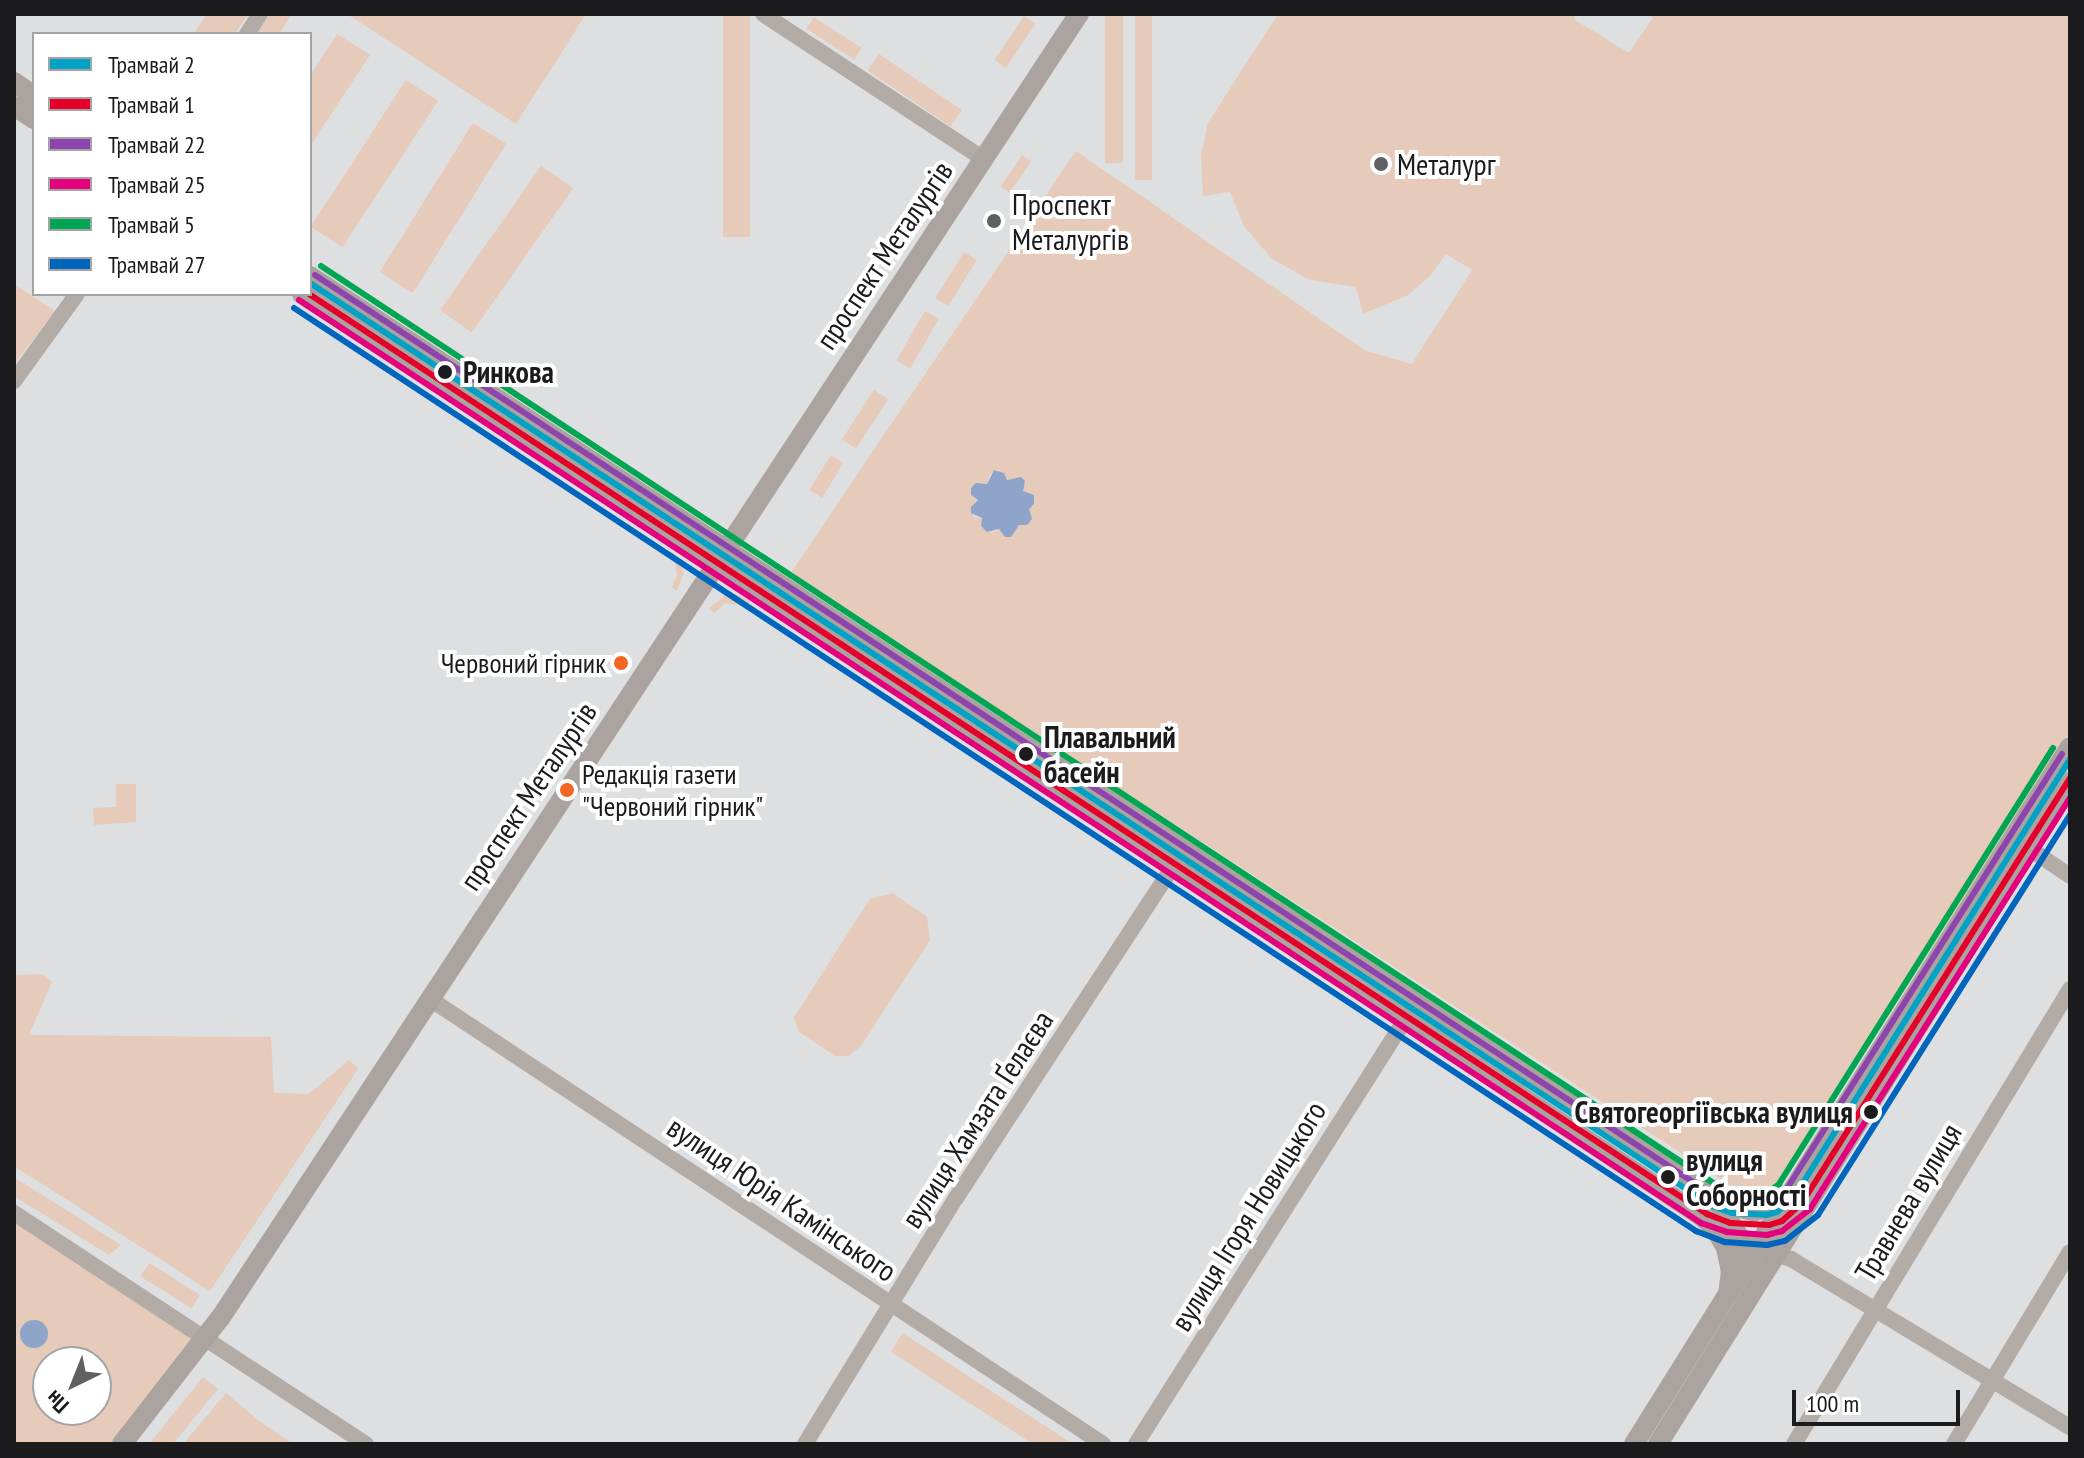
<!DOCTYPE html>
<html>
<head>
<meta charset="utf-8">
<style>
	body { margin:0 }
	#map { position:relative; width:2084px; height:1458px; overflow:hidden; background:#dedfe1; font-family:"PT Sans Narrow",sans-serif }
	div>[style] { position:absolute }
	.green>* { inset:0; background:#e6caba; transform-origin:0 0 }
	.water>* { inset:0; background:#8ea4c9 }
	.round { border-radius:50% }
	.minor>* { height:16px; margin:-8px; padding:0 8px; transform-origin:8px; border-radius:8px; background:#b3aba6 }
	.major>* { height:20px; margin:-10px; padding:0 10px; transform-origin:10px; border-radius:10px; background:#aba39f }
	.tram-1>* { height:6px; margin:-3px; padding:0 3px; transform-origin:3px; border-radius:3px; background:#01a2c5 }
	.tram-2>* { height:6px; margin:-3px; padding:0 3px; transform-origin:3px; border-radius:3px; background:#e4002b }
	.tram-3>* { height:6px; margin:-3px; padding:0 3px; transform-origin:3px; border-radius:3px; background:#8e44ad }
	.tram-4>* { height:6px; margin:-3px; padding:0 3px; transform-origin:3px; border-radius:3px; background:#e5007d }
	.tram-5>* { height:6px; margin:-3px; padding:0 3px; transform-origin:3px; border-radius:3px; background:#00a651 }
	.tram-6>* { height:6px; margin:-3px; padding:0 3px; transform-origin:3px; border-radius:3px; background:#0065bd }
	.dots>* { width:22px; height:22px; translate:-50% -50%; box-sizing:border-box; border:4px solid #fff; border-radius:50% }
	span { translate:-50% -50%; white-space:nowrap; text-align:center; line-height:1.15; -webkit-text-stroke:8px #fff; paint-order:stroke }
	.bus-label { font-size:28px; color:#1b1b1d }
	.right { translate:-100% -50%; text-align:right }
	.left { translate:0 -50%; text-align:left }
	.poi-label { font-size:30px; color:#1b1b1d }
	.street-label { font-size:30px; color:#1b1b1d }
	.stop-label { font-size:30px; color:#1b1b1d; font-weight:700 }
	.frame { position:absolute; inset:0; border:16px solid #1b1b1d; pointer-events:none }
	.legend { position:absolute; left:32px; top:32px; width:280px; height:264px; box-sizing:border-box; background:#fff; border:2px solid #a4a4a5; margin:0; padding:10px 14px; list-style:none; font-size:24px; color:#1b1b1d }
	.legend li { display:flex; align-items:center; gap:16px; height:40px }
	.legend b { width:40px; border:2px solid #a4a4a5 }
	.north { position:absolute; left:32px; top:1346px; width:80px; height:80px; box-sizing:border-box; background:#fff; border:2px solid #a4a4a5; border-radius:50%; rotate:223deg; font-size:22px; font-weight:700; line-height:32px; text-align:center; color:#1b1b1d }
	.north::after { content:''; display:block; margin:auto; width:28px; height:36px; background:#5f6062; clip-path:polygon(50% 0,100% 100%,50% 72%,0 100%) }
	.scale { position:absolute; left:1792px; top:1390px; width:168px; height:36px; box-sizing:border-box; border:4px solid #1b1b1d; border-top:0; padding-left:10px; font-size:24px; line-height:28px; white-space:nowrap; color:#1b1b1d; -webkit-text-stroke:6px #fff; paint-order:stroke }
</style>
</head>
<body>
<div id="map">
	<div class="green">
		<div style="clip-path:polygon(207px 14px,248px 14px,235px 34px,194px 34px)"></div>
		<div style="clip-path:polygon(270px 14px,292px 14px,279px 34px,257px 34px)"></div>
		<div style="clip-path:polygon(347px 14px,586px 14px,516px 124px)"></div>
		<div style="left:723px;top:14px;width:27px;height:223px"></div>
		<div style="left:1105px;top:14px;width:18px;height:149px"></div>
		<div style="left:1135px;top:14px;width:17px;height:166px"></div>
		<div style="clip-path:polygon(evenodd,1278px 14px,1574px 14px,1575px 20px,1629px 53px,1653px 18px,1647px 14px,2070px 14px,2070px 732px,1786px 1176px,1772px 1186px,1760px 1191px,1730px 1185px,790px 574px,1076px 151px,1366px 351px,1412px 364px,1472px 270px,1446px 254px,1430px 276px,1408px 295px,1363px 314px,1356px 287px,1310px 280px,1272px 259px,1244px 226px,1230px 192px,1203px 196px,1201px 155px,1208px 123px,1278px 14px,997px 470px,1007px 480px,1021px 477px,1025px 481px,1022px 491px,1035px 501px,1018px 524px,990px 533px,981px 526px,983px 518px,974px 517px,971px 507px,978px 500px,971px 495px,987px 484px,990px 474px,997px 470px)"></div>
		<div style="left:1024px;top:16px;width:14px;height:53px;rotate:34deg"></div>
		<div style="left:814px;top:17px;width:57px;height:14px;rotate:33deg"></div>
		<div style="clip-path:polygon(337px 34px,370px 55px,310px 146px,310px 76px)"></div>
		<div style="left:879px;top:54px;width:100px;height:20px;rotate:34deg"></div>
		<div style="left:406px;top:80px;width:38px;height:175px;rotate:33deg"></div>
		<div style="left:473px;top:123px;width:39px;height:176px;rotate:32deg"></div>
		<div style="left:1022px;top:155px;width:11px;height:38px;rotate:34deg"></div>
		<div style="left:541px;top:166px;width:39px;height:176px;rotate:35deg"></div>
		<div style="left:964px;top:252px;width:15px;height:54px;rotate:32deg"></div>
		<div style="clip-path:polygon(14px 284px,55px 311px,14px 364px)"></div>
		<div style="left:925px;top:311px;width:16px;height:57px;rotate:30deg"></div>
		<div style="left:874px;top:390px;width:17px;height:59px;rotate:33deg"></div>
		<div style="left:831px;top:455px;width:15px;height:41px;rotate:32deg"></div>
		<div style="clip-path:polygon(673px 552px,684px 572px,677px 591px,672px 587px,677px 575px,675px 563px,669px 557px)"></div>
		<div style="clip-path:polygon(727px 594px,736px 594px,750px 601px,746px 606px,725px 603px,714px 613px,709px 608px)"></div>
		<div style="clip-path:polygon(116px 784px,136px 784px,136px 822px,94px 825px,93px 808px,116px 807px)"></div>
		<div style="clip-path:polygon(893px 893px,927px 917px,930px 940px,861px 1046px,848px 1056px,835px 1056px,799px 1032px,794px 1017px,870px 899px)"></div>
		<div style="clip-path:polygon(42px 974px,52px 982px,29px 1035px,271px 1037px,274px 1093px,309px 1094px,349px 1060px,358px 1069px,210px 1291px,14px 1166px,14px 975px)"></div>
		<div style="clip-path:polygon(14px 1177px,121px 1245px,109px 1255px,14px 1196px)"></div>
		<div style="clip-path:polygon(evenodd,14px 1213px,206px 1338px,122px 1444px,14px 1444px,14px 1213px,48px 1362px,96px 1362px,96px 1410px,48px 1410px,48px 1362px)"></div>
		<div style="left:149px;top:1263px;width:60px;height:16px;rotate:32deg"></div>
		<div style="clip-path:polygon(902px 1333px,1073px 1444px,1033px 1444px,891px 1352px)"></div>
		<div style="clip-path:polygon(203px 1377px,218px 1389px,173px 1444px,149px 1444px)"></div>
		<div style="clip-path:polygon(226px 1393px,260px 1422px,293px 1444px,183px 1444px)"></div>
	</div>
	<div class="water">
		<div style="clip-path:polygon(994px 470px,1004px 473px,1007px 480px,1021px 477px,1025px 481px,1023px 491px,1034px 495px,1034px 504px,1029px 509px,1032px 519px,1027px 525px,1019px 525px,1011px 537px,1005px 537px,999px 529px,987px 532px,981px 526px,982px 518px,971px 513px,971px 507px,978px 500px,971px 495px,971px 488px,976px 483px,987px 484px)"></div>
		<div class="round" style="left:20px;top:1320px;width:28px;height:28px"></div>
	</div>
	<div class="minor">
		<div style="left:763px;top:14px;width:264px;rotate:33.3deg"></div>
		<div style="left:247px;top:34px;width:24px;rotate:-57deg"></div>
		<div style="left:14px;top:381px;width:107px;rotate:-54.1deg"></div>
		<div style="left:2021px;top:843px;width:59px;rotate:34deg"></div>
		<div style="left:430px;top:999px;width:807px;rotate:33.47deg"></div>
		<div style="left:14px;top:1213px;width:421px;rotate:33.3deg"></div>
		<div style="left:1774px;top:1254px;width:18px;rotate:16deg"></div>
		<div style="left:1791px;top:1259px;width:326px;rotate:31.1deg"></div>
		<div style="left:805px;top:1444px;width:289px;rotate:-58.5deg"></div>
		<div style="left:956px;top:1198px;width:396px;rotate:-56.8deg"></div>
		<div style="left:1136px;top:1444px;width:504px;rotate:-57.63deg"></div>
		<div style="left:1794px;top:1444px;width:532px;rotate:-58.76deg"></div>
		<div style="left:1954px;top:1444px;width:224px;rotate:-58.9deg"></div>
	</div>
	<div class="major">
		<div style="left:14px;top:82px;width:24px;rotate:35deg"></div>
		<div style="left:14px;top:106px;width:24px;rotate:33deg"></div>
		<div style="left:310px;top:276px;width:1693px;rotate:33.29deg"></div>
		<div style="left:1725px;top:1205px;width:30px;rotate:12deg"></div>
		<div style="left:1754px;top:1211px;width:19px;rotate:-12deg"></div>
		<div style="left:1773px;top:1207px;width:16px;rotate:-35deg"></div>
		<div style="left:302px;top:294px;width:546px;rotate:32.96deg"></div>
		<div style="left:760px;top:591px;width:1128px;rotate:33.58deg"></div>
		<div style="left:1700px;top:1215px;width:18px;rotate:41deg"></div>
		<div style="left:1714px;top:1227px;width:24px;rotate:60deg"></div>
		<div style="left:1726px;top:1248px;width:24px;rotate:78deg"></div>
		<div style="left:1731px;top:1271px;width:23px;rotate:97deg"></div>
		<div style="left:1718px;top:1203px;width:44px;rotate:58.1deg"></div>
		<div style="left:1741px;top:1240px;width:28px;rotate:75deg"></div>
		<div style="left:122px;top:1444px;width:161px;rotate:-52.1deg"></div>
		<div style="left:221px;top:1317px;width:1560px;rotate:-56.64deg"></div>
		<div style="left:1634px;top:1444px;width:822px;rotate:-57.97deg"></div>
		<div style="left:1658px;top:1444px;width:780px;rotate:-58.1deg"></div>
	</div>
	<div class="tram-1">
		<div style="left:310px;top:283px;width:1679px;rotate:33.36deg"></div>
		<div style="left:1712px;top:1206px;width:21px;rotate:19deg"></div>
		<div style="left:1732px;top:1213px;width:34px;rotate:3deg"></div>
		<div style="left:1766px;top:1215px;width:11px;rotate:-15deg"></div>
		<div style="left:1777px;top:1212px;width:23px;rotate:-41deg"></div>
		<div style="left:1794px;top:1197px;width:518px;rotate:-57.78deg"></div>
	</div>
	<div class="tram-2">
		<div style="left:309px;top:294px;width:1674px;rotate:33.35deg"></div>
		<div style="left:1707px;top:1214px;width:25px;rotate:21deg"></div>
		<div style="left:1730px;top:1223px;width:39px;rotate:3deg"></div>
		<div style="left:1769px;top:1225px;width:14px;rotate:-17deg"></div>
		<div style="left:1782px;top:1221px;width:27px;rotate:-42deg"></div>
		<div style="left:1802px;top:1203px;width:502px;rotate:-57.76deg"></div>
	</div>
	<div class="tram-3">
		<div style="left:315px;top:275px;width:1677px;rotate:33.35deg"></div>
		<div style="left:1716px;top:1197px;width:19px;rotate:18deg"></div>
		<div style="left:1734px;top:1203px;width:31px;rotate:4deg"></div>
		<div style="left:1765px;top:1205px;width:26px;rotate:-36deg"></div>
		<div style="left:1786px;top:1190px;width:516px;rotate:-57.67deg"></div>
	</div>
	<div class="tram-4">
		<div style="left:299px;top:300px;width:1679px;rotate:33.36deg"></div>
		<div style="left:1701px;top:1223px;width:28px;rotate:19deg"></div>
		<div style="left:1727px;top:1232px;width:40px;rotate:4.3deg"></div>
		<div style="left:1767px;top:1235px;width:16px;rotate:-15deg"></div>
		<div style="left:1782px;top:1231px;width:36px;rotate:-38deg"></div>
		<div style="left:1810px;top:1209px;width:487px;rotate:-57.7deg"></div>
	</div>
	<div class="tram-5">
		<div style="left:321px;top:266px;width:1676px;rotate:33.37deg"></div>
		<div style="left:1721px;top:1188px;width:16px;rotate:18deg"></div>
		<div style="left:1736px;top:1193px;width:28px;rotate:4deg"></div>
		<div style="left:1764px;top:1195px;width:19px;rotate:-36deg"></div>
		<div style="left:1779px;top:1184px;width:515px;rotate:-57.85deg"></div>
	</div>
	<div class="tram-6">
		<div style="left:294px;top:308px;width:1679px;rotate:33.36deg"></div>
		<div style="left:1696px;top:1231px;width:31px;rotate:21deg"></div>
		<div style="left:1725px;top:1242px;width:42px;rotate:4.1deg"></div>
		<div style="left:1767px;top:1245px;width:18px;rotate:-13deg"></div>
		<div style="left:1785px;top:1241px;width:42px;rotate:-38.2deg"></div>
		<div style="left:1818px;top:1215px;width:473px;rotate:-57.8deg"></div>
	</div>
	<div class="dots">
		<div style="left:1381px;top:164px;background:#5f6062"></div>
		<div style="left:994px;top:221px;background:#5f6062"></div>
		<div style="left:445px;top:372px;background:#1b1b1d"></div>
		<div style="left:621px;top:663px;background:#f26522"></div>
		<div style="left:1026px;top:754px;background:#1b1b1d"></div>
		<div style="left:567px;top:790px;background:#f26522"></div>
		<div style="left:1871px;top:1112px;background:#1b1b1d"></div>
		<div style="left:1668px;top:1177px;background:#1b1b1d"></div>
	</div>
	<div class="bus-label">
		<span class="right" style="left:606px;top:663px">Червоний гірник</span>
		<span class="left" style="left:582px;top:790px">Редакція газети<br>"Червоний гірник"</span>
	</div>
	<div class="poi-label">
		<span class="left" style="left:1397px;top:164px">Металург</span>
		<span class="left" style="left:1012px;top:221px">Проспект<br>Металургів</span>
	</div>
	<div class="street-label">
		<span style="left:884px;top:255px;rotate:-56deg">проспект Металургів</span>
		<span style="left:528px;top:796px;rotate:-56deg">проспект Металургів</span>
		<span style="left:977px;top:1119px;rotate:-57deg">вулиця Хамзата Ґелаєва</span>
		<span style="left:782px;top:1199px;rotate:34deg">вулиця Юрія Камінського</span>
		<span style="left:1908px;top:1202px;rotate:-59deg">Травнева вулиця</span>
		<span style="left:1248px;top:1216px;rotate:-58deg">вулиця Ігоря Новицького</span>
	</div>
	<div class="stop-label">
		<span class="left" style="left:463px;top:372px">Ринкова</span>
		<span class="left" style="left:1044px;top:754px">Плавальний<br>басейн</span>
		<span class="right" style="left:1853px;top:1112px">Святогеоргіївська вулиця</span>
		<span class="left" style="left:1686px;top:1177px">вулиця<br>Соборності</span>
	</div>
	<div class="frame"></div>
	<ul class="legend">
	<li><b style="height:10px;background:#01a2c5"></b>Трамвай 2</li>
	<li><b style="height:10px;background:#e4002b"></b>Трамвай 1</li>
	<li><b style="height:10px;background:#8e44ad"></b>Трамвай 22</li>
	<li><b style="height:10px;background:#e5007d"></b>Трамвай 25</li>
	<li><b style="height:10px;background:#00a651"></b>Трамвай 5</li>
	<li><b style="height:10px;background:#0065bd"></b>Трамвай 27</li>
	</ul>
	<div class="north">Пн</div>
	<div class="scale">100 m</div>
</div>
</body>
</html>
